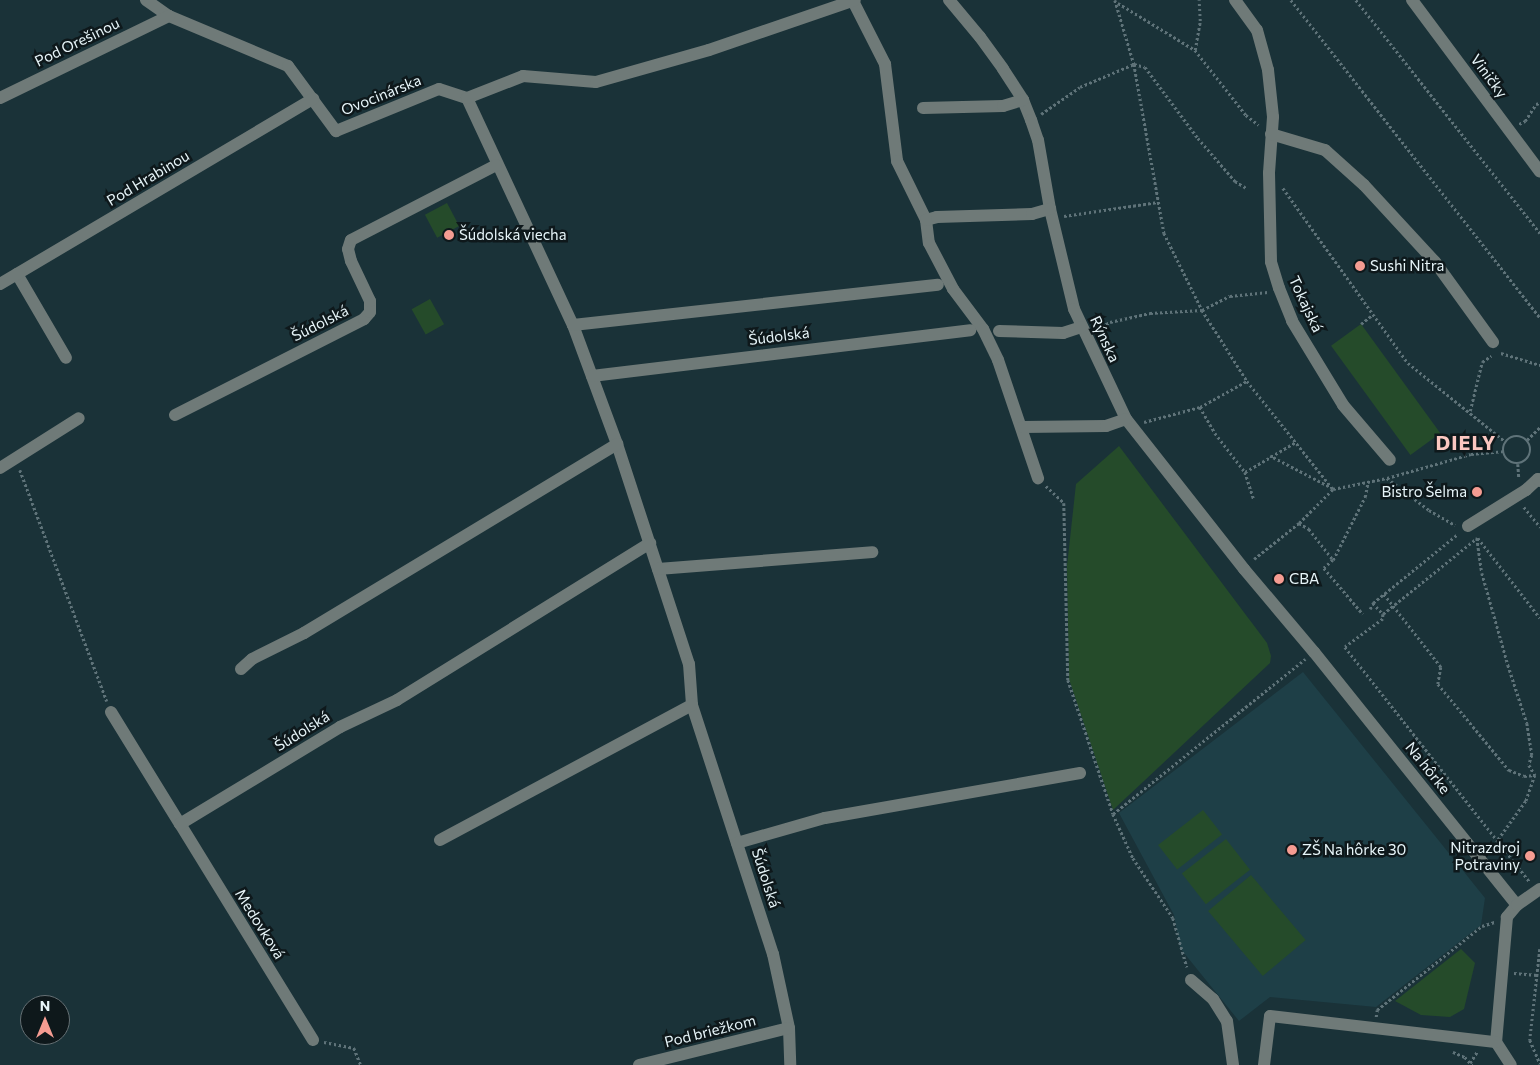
<!DOCTYPE html>
<html>
<head>
<meta charset="utf-8">
<style>
	body { margin:0 }
	#map { position:relative; width:1540px; height:1065px; overflow:hidden; background:#1a3238; font-family:Commissioner,sans-serif }
	div>[style] { position:absolute }
	.built>* { inset:0; background:#1e3f47 }
	.green>* { inset:0; background:#254b2a; transform-origin:0 0 }
	.path>* { height:2.5px; margin-top:-1.25px; transform-origin:0; background:repeating-linear-gradient(90deg,#5f7379 0 2.5px,transparent 0 5px) }
	.path>.ring { margin:-1.25px; padding:0; box-sizing:content-box; background:none; border:2.5px solid #5f7379; border-radius:50% }
	.minor>* { height:12px; margin:-6px; padding:0 6px; transform-origin:6px; border-radius:6px; background:#6f7a78 }
	.dots>* { width:14px; height:14px; translate:-50% -50%; box-sizing:border-box; border:2px solid #0e181b; border-radius:50% }
	span { translate:-50% -50%; white-space:nowrap; text-align:center; line-height:1.15; -webkit-text-stroke:5px #0e181b; paint-order:stroke }
	.street-label { font-size:15px; color:#e7f5f9 }
	.poi-label { font-size:15px; color:#e7f5f9 }
	.left { translate:0 -50%; text-align:left }
	.right { translate:-100% -50%; text-align:right }
	.district-label { font-size:20px; color:#fbc7c1; font-weight:700; letter-spacing:1px }
	.north { position:absolute; left:20px; top:995px; width:50px; height:50px; box-sizing:border-box; background:#0e181b; border:1px solid #657074; border-radius:50%; rotate:0deg; font-size:14px; font-weight:700; line-height:20px; text-align:center; color:#e7f5f9 }
	.north::after { content:''; display:block; margin:auto; width:18px; height:22px; background:#f59c92; clip-path:polygon(50% 0,100% 100%,50% 72%,0 100%) }
</style>
</head>
<body>
<div id="map">
	<div class="built">
		<div style="clip-path:polygon(1303px 672px,1485px 898px,1481px 925px,1376px 1007px,1270px 997px,1239px 1021px,1180px 948px,1174px 915px,1119px 813px)"></div>
	</div>
	<div class="green">
		<div style="left:447px;top:203px;width:26px;height:25px;rotate:62deg"></div>
		<div style="left:430px;top:299px;width:29px;height:21px;rotate:61deg"></div>
		<div style="left:1361px;top:324px;width:135px;height:37px;rotate:54deg"></div>
		<div style="clip-path:polygon(1119px 446px,1267px 643px,1271px 656px,1270px 663px,1113px 810px,1069px 679px,1067px 566px,1076px 484px)"></div>
		<div style="left:1203px;top:810px;width:31px;height:57px;rotate:52deg"></div>
		<div style="left:1226px;top:839px;width:39px;height:56px;rotate:52deg"></div>
		<div style="left:1251px;top:875px;width:85px;height:56px;rotate:50deg"></div>
		<div style="clip-path:polygon(1461px 949px,1475px 963px,1464px 1009px,1450px 1017px,1421px 1015px,1395px 1001px)"></div>
	</div>
	<div class="path">
		<div style="left:1115px;top:0;width:67px;rotate:73.5deg"></div>
		<div style="left:1134px;top:64px;width:172px;rotate:79.9deg"></div>
		<div style="left:1164px;top:233px;width:86px;rotate:63.7deg"></div>
		<div style="left:1202px;top:310px;width:84px;rotate:57.6deg"></div>
		<div style="left:1247px;top:381px;width:138px;rotate:51.5deg"></div>
		<div style="left:1333px;top:489px;width:55px;rotate:-11.5deg"></div>
		<div style="left:1387px;top:478px;width:87px;rotate:-15.9deg"></div>
		<div style="left:1471px;top:454px;width:33px;rotate:-5deg"></div>
		<div style="left:1291px;top:0;width:403px;rotate:51.9deg"></div>
		<div style="left:1356px;top:0;width:297px;rotate:51.7deg"></div>
		<div style="left:1118px;top:3px;width:90px;rotate:31.4deg"></div>
		<div style="left:1195px;top:50px;width:83px;rotate:51.9deg"></div>
		<div style="left:1246px;top:115px;width:16px;rotate:38deg"></div>
		<div style="left:1195px;top:50px;width:29px;rotate:-80deg"></div>
		<div style="left:1200px;top:21px;width:21px;rotate:-93deg"></div>
		<div style="left:1041px;top:114px;width:47px;rotate:-34.7deg"></div>
		<div style="left:1080px;top:87px;width:59px;rotate:-23.1deg"></div>
		<div style="left:1134px;top:64px;width:11px;rotate:15deg"></div>
		<div style="left:1145px;top:67px;width:89px;rotate:53.3deg"></div>
		<div style="left:1198px;top:138px;width:57px;rotate:49.3deg"></div>
		<div style="left:1235px;top:181px;width:13px;rotate:32deg"></div>
		<div style="left:1519px;top:124px;width:7px;rotate:-27deg"></div>
		<div style="left:1525px;top:121px;width:20px;rotate:-57deg"></div>
		<div style="left:1536px;top:104px;width:4px;rotate:-14deg"></div>
		<div style="left:1283px;top:188px;width:215px;rotate:54.5deg"></div>
		<div style="left:1408px;top:363px;width:126px;rotate:38.9deg"></div>
		<div style="left:1064px;top:216px;width:95px;rotate:-8.5deg"></div>
		<div style="left:1361px;top:324px;width:14px;rotate:-39deg"></div>
		<div style="left:1097px;top:329px;width:15px;rotate:-28deg"></div>
		<div style="left:1110px;top:322px;width:41px;rotate:-12.7deg"></div>
		<div style="left:1150px;top:313px;width:52px;rotate:-3.3deg"></div>
		<div style="left:1202px;top:310px;width:31px;rotate:-27deg"></div>
		<div style="left:1230px;top:296px;width:38px;rotate:-6deg"></div>
		<div style="left:1501px;top:353px;width:41px;rotate:17.1deg"></div>
		<div style="left:1200px;top:407px;width:30px;rotate:60deg"></div>
		<div style="left:1215px;top:433px;width:49px;rotate:52.4deg"></div>
		<div style="left:1245px;top:472px;width:28px;rotate:72deg"></div>
		<div style="left:1470px;top:411px;width:50px;rotate:-76.2deg"></div>
		<div style="left:1482px;top:362px;width:11px;rotate:-34deg"></div>
		<div style="left:1144px;top:422px;width:58px;rotate:-15deg"></div>
		<div style="left:1200px;top:407px;width:54px;rotate:-29deg"></div>
		<div class="ring" style="left:1503px;top:436px;width:25.5px;height:25.5px"></div>
		<div style="left:1527px;top:440px;width:18px;rotate:-45deg"></div>
		<div style="left:1518px;top:464px;width:13px;rotate:86deg"></div>
		<div style="left:20px;top:470px;width:247px;rotate:69.4deg"></div>
		<div style="left:1245px;top:472px;width:59px;rotate:-30.5deg"></div>
		<div style="left:1387px;top:478px;width:53px;rotate:37.3deg"></div>
		<div style="left:1429px;top:510px;width:30px;rotate:30deg"></div>
		<div style="left:1046px;top:486px;width:25px;rotate:43deg"></div>
		<div style="left:1064px;top:503px;width:177px;rotate:88.7deg"></div>
		<div style="left:1068px;top:680px;width:141px;rotate:71.4deg"></div>
		<div style="left:1113px;top:814px;width:48px;rotate:65.6deg"></div>
		<div style="left:1133px;top:858px;width:72px;rotate:56.3deg"></div>
		<div style="left:1173px;top:918px;width:51px;rotate:74.1deg"></div>
		<div style="left:1524px;top:507px;width:26px;rotate:51deg"></div>
		<div style="left:1299px;top:523px;width:12px;rotate:31deg"></div>
		<div style="left:1309px;top:529px;width:39px;rotate:52deg"></div>
		<div style="left:1333px;top:560px;width:12px;rotate:138deg"></div>
		<div style="left:1324px;top:568px;width:60px;rotate:49.7deg"></div>
		<div style="left:1477px;top:538px;width:35px;rotate:82deg"></div>
		<div style="left:1482px;top:573px;width:96px;rotate:74.2deg"></div>
		<div style="left:1508px;top:665px;width:61px;rotate:71.9deg"></div>
		<div style="left:1527px;top:723px;width:32px;rotate:81deg"></div>
		<div style="left:1532px;top:755px;width:10px;rotate:107deg"></div>
		<div style="left:1529px;top:765px;width:12px;rotate:59deg"></div>
		<div style="left:1535px;top:775px;width:28px;rotate:109deg"></div>
		<div style="left:1526px;top:801px;width:48px;rotate:125.7deg"></div>
		<div style="left:1478px;top:538px;width:101px;rotate:52.2deg"></div>
		<div style="left:1254px;top:559px;width:58px;rotate:-38.7deg"></div>
		<div style="left:1299px;top:523px;width:48px;rotate:-45deg"></div>
		<div style="left:1333px;top:489px;width:71px;rotate:-152.4deg"></div>
		<div style="left:1333px;top:560px;width:71px;rotate:-63.1deg"></div>
		<div style="left:1365px;top:497px;width:15px;rotate:-79deg"></div>
		<div style="left:1384px;top:594px;width:93px;rotate:52deg"></div>
		<div style="left:1441px;top:667px;width:17px;rotate:100deg"></div>
		<div style="left:1438px;top:684px;width:112px;rotate:50.5deg"></div>
		<div style="left:1509px;top:770px;width:16px;rotate:22deg"></div>
		<div style="left:1524px;top:776px;width:11px;rotate:-5deg"></div>
		<div style="left:1373px;top:603px;width:15px;rotate:48deg"></div>
		<div style="left:1383px;top:614px;width:5px;rotate:90deg"></div>
		<div style="left:1383px;top:619px;width:47px;rotate:143.6deg"></div>
		<div style="left:1345px;top:647px;width:298px;rotate:51.8deg"></div>
		<div style="left:1370px;top:609px;width:7px;rotate:-63deg"></div>
		<div style="left:1373px;top:603px;width:109px;rotate:-39.1deg"></div>
		<div style="left:1383px;top:614px;width:121px;rotate:-39deg"></div>
		<div style="left:1113px;top:814px;width:247px;rotate:-38.9deg"></div>
		<div style="left:1540px;top:949px;width:92px;rotate:96.3deg"></div>
		<div style="left:1530px;top:1040px;width:26px;rotate:67deg"></div>
		<div style="left:1514px;top:973px;width:23px;rotate:5deg"></div>
		<div style="left:1376px;top:1017px;width:7px;rotate:-82deg"></div>
		<div style="left:1377px;top:1010px;width:134px;rotate:-38.7deg"></div>
		<div style="left:1482px;top:926px;width:13px;rotate:-18deg"></div>
		<div style="left:324px;top:1042px;width:31px;rotate:11deg"></div>
		<div style="left:354px;top:1048px;width:18px;rotate:68deg"></div>
		<div style="left:1453px;top:1052px;width:13px;rotate:23deg"></div>
		<div style="left:1465px;top:1057px;width:11px;rotate:49deg"></div>
		<div style="left:1470px;top:1063px;width:13px;rotate:-58deg"></div>
	</div>
	<div class="minor">
		<div style="left:146px;top:0;width:28px;rotate:35deg"></div>
		<div style="left:169px;top:16px;width:129px;rotate:22.8deg"></div>
		<div style="left:288px;top:66px;width:81px;rotate:53.6deg"></div>
		<div style="left:336px;top:131px;width:111px;rotate:-22.2deg"></div>
		<div style="left:439px;top:89px;width:29px;rotate:18deg"></div>
		<div style="left:949px;top:0;width:48px;rotate:50deg"></div>
		<div style="left:980px;top:37px;width:39px;rotate:54deg"></div>
		<div style="left:1003px;top:69px;width:37px;rotate:57deg"></div>
		<div style="left:1023px;top:100px;width:22px;rotate:68deg"></div>
		<div style="left:1031px;top:120px;width:21px;rotate:71deg"></div>
		<div style="left:1038px;top:140px;width:70px;rotate:80.1deg"></div>
		<div style="left:1050px;top:209px;width:103px;rotate:76.5deg"></div>
		<div style="left:1074px;top:309px;width:122px;rotate:64.7deg"></div>
		<div style="left:1126px;top:419px;width:191px;rotate:51.8deg"></div>
		<div style="left:1244px;top:569px;width:109px;rotate:49.9deg"></div>
		<div style="left:1314px;top:652px;width:324px;rotate:51.3deg"></div>
		<div style="left:1517px;top:905px;width:16px;rotate:130deg"></div>
		<div style="left:1507px;top:917px;width:125px;rotate:95deg"></div>
		<div style="left:1496px;top:1042px;width:27px;rotate:57deg"></div>
		<div style="left:1235px;top:0;width:37px;rotate:54deg"></div>
		<div style="left:1257px;top:30px;width:41px;rotate:74.6deg"></div>
		<div style="left:1268px;top:70px;width:47px;rotate:83.9deg"></div>
		<div style="left:1273px;top:117px;width:56px;rotate:94.1deg"></div>
		<div style="left:1269px;top:173px;width:89px;rotate:88.7deg"></div>
		<div style="left:1271px;top:262px;width:27px;rotate:73deg"></div>
		<div style="left:1279px;top:288px;width:35px;rotate:68deg"></div>
		<div style="left:1292px;top:321px;width:98px;rotate:58.7deg"></div>
		<div style="left:1343px;top:405px;width:72px;rotate:49.5deg"></div>
		<div style="left:1412px;top:0;width:214px;rotate:53.3deg"></div>
		<div style="left:853px;top:1px;width:71px;rotate:63.1deg"></div>
		<div style="left:885px;top:64px;width:98px;rotate:82.9deg"></div>
		<div style="left:897px;top:161px;width:66px;rotate:63.8deg"></div>
		<div style="left:926px;top:220px;width:23px;rotate:83deg"></div>
		<div style="left:929px;top:243px;width:52px;rotate:62.4deg"></div>
		<div style="left:953px;top:289px;width:50px;rotate:53.1deg"></div>
		<div style="left:983px;top:329px;width:34px;rotate:64deg"></div>
		<div style="left:998px;top:360px;width:125px;rotate:71.3deg"></div>
		<div style="left:0;top:98px;width:188px;rotate:-25.9deg"></div>
		<div style="left:467px;top:98px;width:251px;rotate:65deg"></div>
		<div style="left:573px;top:325px;width:127px;rotate:69.7deg"></div>
		<div style="left:617px;top:444px;width:231px;rotate:71.9deg"></div>
		<div style="left:689px;top:664px;width:41px;rotate:85.8deg"></div>
		<div style="left:692px;top:705px;width:262px;rotate:72deg"></div>
		<div style="left:773px;top:954px;width:76px;rotate:77.8deg"></div>
		<div style="left:789px;top:1028px;width:37px;rotate:88deg"></div>
		<div style="left:467px;top:98px;width:60px;rotate:-21.4deg"></div>
		<div style="left:523px;top:76px;width:73px;rotate:4.7deg"></div>
		<div style="left:596px;top:82px;width:117px;rotate:-15.8deg"></div>
		<div style="left:709px;top:50px;width:154px;rotate:-18.9deg"></div>
		<div style="left:923px;top:108px;width:80px;rotate:-1.4deg"></div>
		<div style="left:1003px;top:106px;width:21px;rotate:-17deg"></div>
		<div style="left:1271px;top:134px;width:56px;rotate:16.5deg"></div>
		<div style="left:1325px;top:150px;width:52px;rotate:41.9deg"></div>
		<div style="left:1364px;top:185px;width:105px;rotate:47.3deg"></div>
		<div style="left:1435px;top:262px;width:99px;rotate:54.1deg"></div>
		<div style="left:926px;top:220px;width:11px;rotate:-15deg"></div>
		<div style="left:937px;top:217px;width:95px;rotate:-1.8deg"></div>
		<div style="left:1032px;top:214px;width:19px;rotate:-16deg"></div>
		<div style="left:17px;top:274px;width:97px;rotate:59.7deg"></div>
		<div style="left:0;top:284px;width:364px;rotate:-30.6deg"></div>
		<div style="left:573px;top:325px;width:367px;rotate:-6.3deg"></div>
		<div style="left:999px;top:331px;width:64px;rotate:1.8deg"></div>
		<div style="left:1063px;top:333px;width:19px;rotate:-18deg"></div>
		<div style="left:592px;top:376px;width:381px;rotate:-6.9deg"></div>
		<div style="left:175px;top:415px;width:212px;rotate:-26.9deg"></div>
		<div style="left:364px;top:319px;width:9px;rotate:-49deg"></div>
		<div style="left:370px;top:312px;width:11px;rotate:-90deg"></div>
		<div style="left:370px;top:301px;width:44px;rotate:-115.4deg"></div>
		<div style="left:351px;top:261px;width:12px;rotate:-104deg"></div>
		<div style="left:348px;top:249px;width:9px;rotate:-72deg"></div>
		<div style="left:351px;top:240px;width:163px;rotate:-27.3deg"></div>
		<div style="left:1023px;top:427px;width:83px;rotate:-0.7deg"></div>
		<div style="left:1106px;top:426px;width:21px;rotate:-19deg"></div>
		<div style="left:0;top:468px;width:93px;rotate:-32.3deg"></div>
		<div style="left:1468px;top:526px;width:68px;rotate:-31.8deg"></div>
		<div style="left:1526px;top:490px;width:16px;rotate:-43deg"></div>
		<div style="left:1538px;top:479px;width:3px;rotate:45deg"></div>
		<div style="left:658px;top:569px;width:215px;rotate:-4.5deg"></div>
		<div style="left:241px;top:669px;width:15px;rotate:-42deg"></div>
		<div style="left:252px;top:659px;width:58px;rotate:-26.6deg"></div>
		<div style="left:304px;top:633px;width:366px;rotate:-31.1deg"></div>
		<div style="left:111px;top:712px;width:132px;rotate:58.4deg"></div>
		<div style="left:440px;top:840px;width:286px;rotate:-28.2deg"></div>
		<div style="left:737px;top:843px;width:91px;rotate:-15.9deg"></div>
		<div style="left:825px;top:818px;width:259px;rotate:-10deg"></div>
		<div style="left:1517px;top:905px;width:28px;rotate:-35deg"></div>
		<div style="left:1191px;top:980px;width:29px;rotate:41deg"></div>
		<div style="left:1213px;top:999px;width:26px;rotate:58deg"></div>
		<div style="left:1227px;top:1021px;width:44px;rotate:82.2deg"></div>
		<div style="left:313px;top:1040px;width:254px;rotate:-121.6deg"></div>
		<div style="left:180px;top:824px;width:187px;rotate:-31.2deg"></div>
		<div style="left:340px;top:727px;width:63px;rotate:-25.3deg"></div>
		<div style="left:397px;top:700px;width:298px;rotate:-31.8deg"></div>
		<div style="left:639px;top:1065px;width:154px;rotate:-13.9deg"></div>
		<div style="left:1264px;top:1065px;width:49px;rotate:-83deg"></div>
		<div style="left:1270px;top:1016px;width:227px;rotate:6.6deg"></div>
	</div>
	<div class="dots">
		<div style="left:449px;top:235px;background:#f59c92"></div>
		<div style="left:1360px;top:266px;background:#f59c92"></div>
		<div style="left:1477px;top:492px;background:#f59c92"></div>
		<div style="left:1279px;top:579px;background:#f59c92"></div>
		<div style="left:1292px;top:850px;background:#f59c92"></div>
		<div style="left:1530px;top:856px;background:#f59c92"></div>
	</div>
	<div class="street-label">
		<span style="left:77px;top:42px;rotate:-26deg">Pod Orešinou</span>
		<span style="left:1489px;top:76px;rotate:53deg">Viničky</span>
		<span style="left:381px;top:95px;rotate:-22deg">Ovocinárska</span>
		<span style="left:148px;top:178px;rotate:-31deg">Pod Hrabinou</span>
		<span style="left:1306px;top:304px;rotate:65deg">Tokajská</span>
		<span style="left:320px;top:323px;rotate:-27deg">Šúdolská</span>
		<span style="left:779px;top:336px;rotate:-7deg">Šúdolská</span>
		<span style="left:1105px;top:339px;rotate:65deg">Rýnska</span>
		<span style="left:302px;top:731px;rotate:-32deg">Šúdolská</span>
		<span style="left:1428px;top:768px;rotate:51deg">Na hôrke</span>
		<span style="left:766px;top:878px;rotate:72deg">Šúdolská</span>
		<span style="left:260px;top:924px;rotate:58deg">Medovková</span>
		<span style="left:710px;top:1031px;rotate:-14deg">Pod briežkom</span>
	</div>
	<div class="poi-label">
		<span class="left" style="left:459px;top:235px">Šúdolská viecha</span>
		<span class="left" style="left:1370px;top:266px">Sushi Nitra</span>
		<span class="right" style="left:1467px;top:492px">Bistro Šelma</span>
		<span class="left" style="left:1289px;top:579px">CBA</span>
		<span class="right" style="left:1520px;top:856px">Nitrazdroj<br>Potraviny</span>
		<span class="left" style="left:1302px;top:850px">ZŠ Na hôrke 30</span>
	</div>
	<div class="district-label">
		<span style="left:1466px;top:442px">DIELY</span>
	</div>
	<div class="north">N</div>
</div>
</body>
</html>
